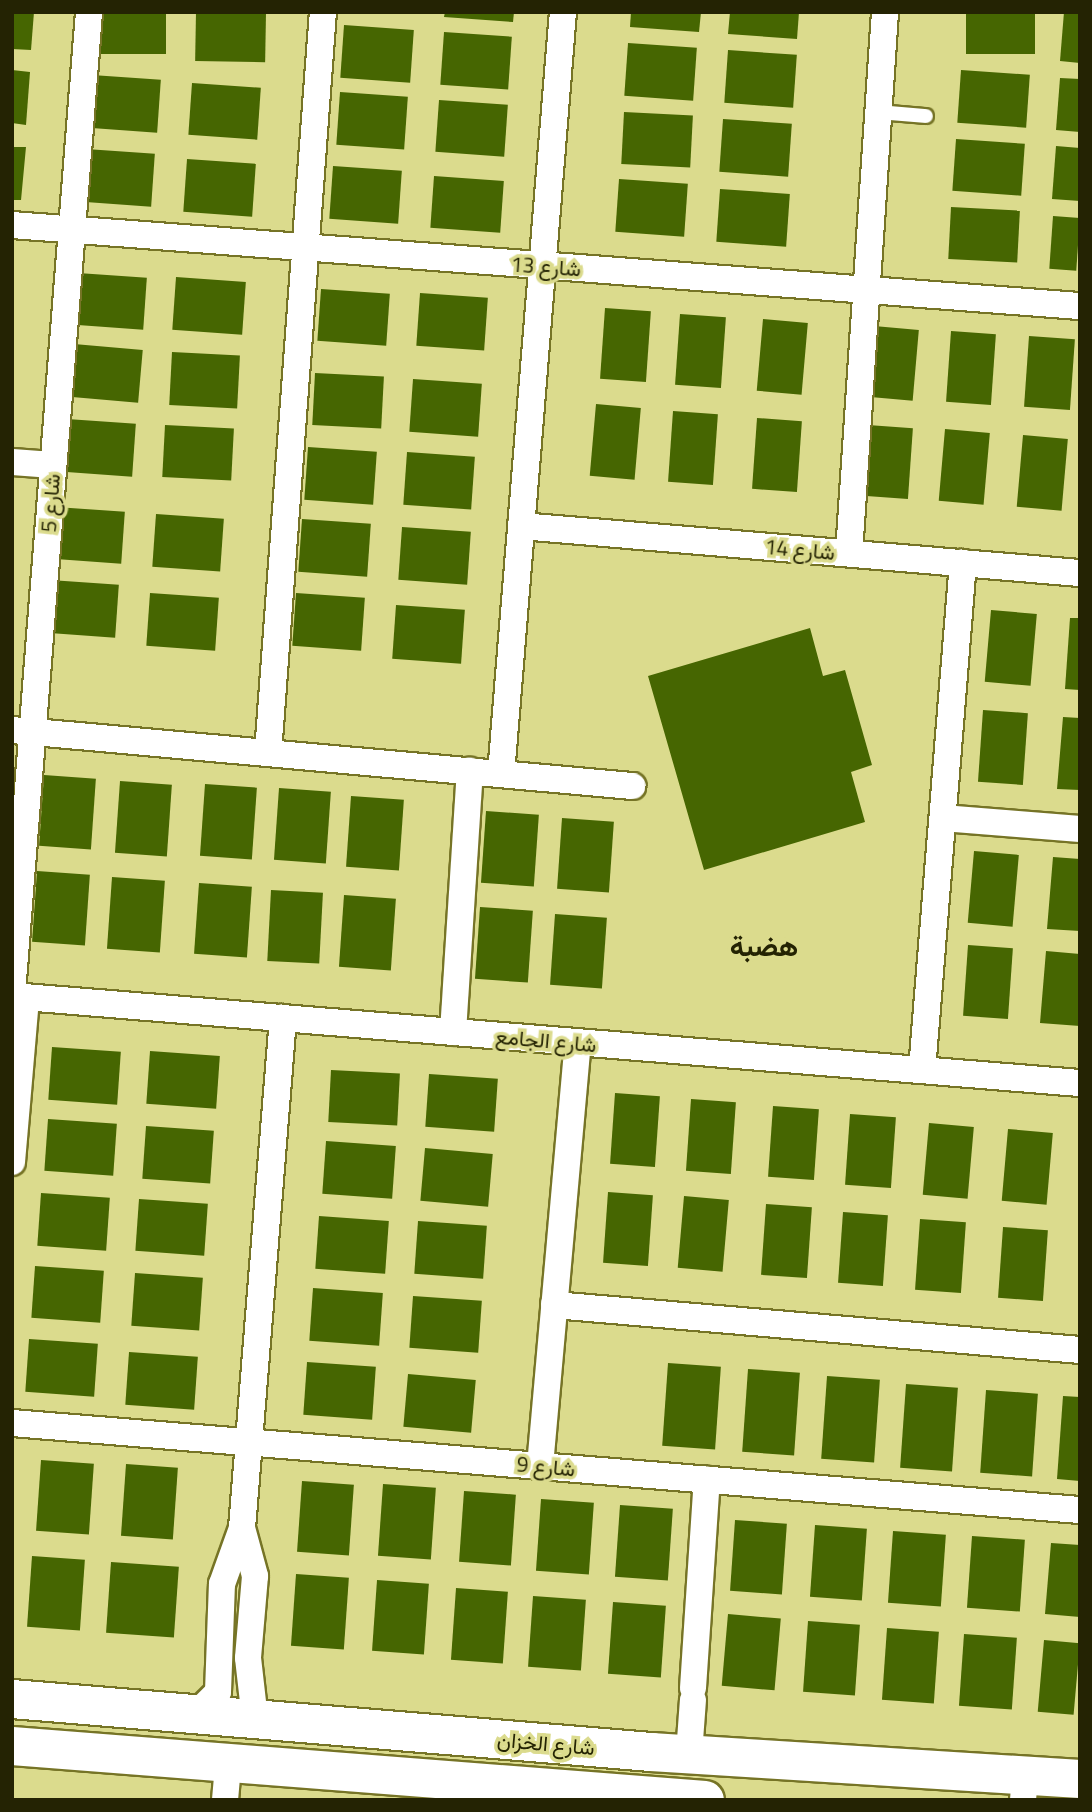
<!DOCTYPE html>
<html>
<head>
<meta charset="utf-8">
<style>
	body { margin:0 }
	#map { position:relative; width:1092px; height:1812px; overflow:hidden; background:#dbdb8d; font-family:"Titillium Web",Vazirmatn,sans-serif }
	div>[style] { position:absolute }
	.building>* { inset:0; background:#466601; transform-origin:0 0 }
	.roads { filter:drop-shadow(2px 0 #767426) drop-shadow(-2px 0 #767426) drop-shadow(0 2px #767426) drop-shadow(0 -2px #767426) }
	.lane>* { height:14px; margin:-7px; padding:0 7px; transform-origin:7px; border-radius:7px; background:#fff }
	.street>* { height:26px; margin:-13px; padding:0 13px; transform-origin:13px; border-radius:13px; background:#fff }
	.secondary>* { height:38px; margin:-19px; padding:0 19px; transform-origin:19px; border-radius:19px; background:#fff }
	span { translate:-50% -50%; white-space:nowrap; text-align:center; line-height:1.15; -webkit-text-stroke:7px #dbdb8d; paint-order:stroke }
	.street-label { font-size:21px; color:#242303 }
	.district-label { font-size:28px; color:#242303; font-weight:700 }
	.frame { position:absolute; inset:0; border:14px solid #242303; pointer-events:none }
</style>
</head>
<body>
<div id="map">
	<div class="building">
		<div style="clip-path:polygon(12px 12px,34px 12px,31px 50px,12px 49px)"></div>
		<div style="left:96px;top:12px;width:70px;height:42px"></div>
		<div style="left:196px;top:12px;width:70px;height:49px;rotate:1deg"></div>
		<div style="clip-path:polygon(445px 12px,514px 12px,513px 22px,444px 17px)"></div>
		<div style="clip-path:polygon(631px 12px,701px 12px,699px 32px,630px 27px)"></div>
		<div style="clip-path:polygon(730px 12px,799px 12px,797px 39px,728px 34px)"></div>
		<div style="left:966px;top:12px;width:69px;height:42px"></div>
		<div style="clip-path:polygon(1064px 12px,1080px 12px,1080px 63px,1060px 61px)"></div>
		<div style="left:344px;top:25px;width:70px;height:53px;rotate:4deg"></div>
		<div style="left:444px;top:32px;width:68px;height:53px;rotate:4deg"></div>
		<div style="left:628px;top:43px;width:69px;height:53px;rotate:4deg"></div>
		<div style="left:728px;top:50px;width:69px;height:53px;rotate:4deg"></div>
		<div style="clip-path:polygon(12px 70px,30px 72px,26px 125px,12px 123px)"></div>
		<div style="left:961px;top:70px;width:69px;height:53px;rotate:4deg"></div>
		<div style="left:92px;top:75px;width:69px;height:53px;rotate:4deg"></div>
		<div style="clip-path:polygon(1060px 78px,1080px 79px,1080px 132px,1056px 130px)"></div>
		<div style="left:192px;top:83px;width:69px;height:52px;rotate:4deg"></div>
		<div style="left:340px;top:92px;width:68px;height:53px;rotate:4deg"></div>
		<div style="left:439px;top:100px;width:69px;height:52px;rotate:4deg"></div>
		<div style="left:624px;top:112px;width:69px;height:52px;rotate:3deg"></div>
		<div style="left:723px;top:119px;width:69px;height:53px;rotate:4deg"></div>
		<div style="left:956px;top:139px;width:69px;height:52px;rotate:4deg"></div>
		<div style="clip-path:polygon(1056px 146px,1080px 148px,1080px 201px,1052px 199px)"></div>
		<div style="clip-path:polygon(12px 147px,26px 147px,21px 200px,12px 200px)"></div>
		<div style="left:86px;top:149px;width:69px;height:53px;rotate:4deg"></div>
		<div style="left:187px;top:159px;width:69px;height:53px;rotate:4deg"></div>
		<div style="left:333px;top:166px;width:69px;height:53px;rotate:4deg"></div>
		<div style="left:434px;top:176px;width:70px;height:52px;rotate:4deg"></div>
		<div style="left:619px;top:179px;width:69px;height:53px;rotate:4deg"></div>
		<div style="left:720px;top:189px;width:70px;height:53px;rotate:4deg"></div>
		<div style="left:951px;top:207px;width:69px;height:52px;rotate:3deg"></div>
		<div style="left:1053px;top:216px;width:27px;height:53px;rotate:4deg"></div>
		<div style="left:78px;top:273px;width:69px;height:52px;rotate:4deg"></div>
		<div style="left:176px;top:277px;width:70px;height:53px;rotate:4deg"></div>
		<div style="left:321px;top:289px;width:69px;height:52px;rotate:4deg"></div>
		<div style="left:420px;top:293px;width:68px;height:53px;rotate:4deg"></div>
		<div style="left:605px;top:308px;width:46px;height:71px;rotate:4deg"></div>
		<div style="left:680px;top:314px;width:46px;height:71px;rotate:4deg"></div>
		<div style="left:763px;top:319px;width:45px;height:72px;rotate:5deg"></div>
		<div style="left:874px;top:326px;width:45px;height:71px;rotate:5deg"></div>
		<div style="left:951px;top:331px;width:45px;height:71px;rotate:4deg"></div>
		<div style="left:1029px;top:336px;width:46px;height:71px;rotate:4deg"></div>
		<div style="left:74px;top:344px;width:69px;height:53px;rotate:5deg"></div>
		<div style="left:172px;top:352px;width:68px;height:53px;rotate:3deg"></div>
		<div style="left:315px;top:373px;width:69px;height:52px;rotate:3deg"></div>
		<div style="left:413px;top:379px;width:69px;height:53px;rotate:4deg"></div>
		<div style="left:596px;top:404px;width:45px;height:72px;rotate:5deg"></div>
		<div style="left:673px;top:411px;width:45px;height:71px;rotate:4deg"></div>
		<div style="left:757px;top:418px;width:45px;height:71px;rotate:4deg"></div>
		<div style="left:67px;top:419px;width:69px;height:53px;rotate:4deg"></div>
		<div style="left:165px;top:425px;width:69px;height:52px;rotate:3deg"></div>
		<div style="left:868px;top:425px;width:45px;height:71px;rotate:4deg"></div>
		<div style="left:945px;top:429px;width:45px;height:72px;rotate:5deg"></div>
		<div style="left:1023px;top:435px;width:45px;height:72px;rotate:5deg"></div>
		<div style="left:308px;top:447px;width:69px;height:53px;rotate:4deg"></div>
		<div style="left:407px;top:452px;width:68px;height:53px;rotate:4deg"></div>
		<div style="left:56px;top:507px;width:69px;height:52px;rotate:4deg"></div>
		<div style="left:156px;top:514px;width:68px;height:53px;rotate:4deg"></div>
		<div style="left:302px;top:519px;width:69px;height:53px;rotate:4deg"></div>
		<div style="left:402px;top:527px;width:69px;height:53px;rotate:4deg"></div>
		<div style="left:50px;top:580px;width:69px;height:53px;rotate:4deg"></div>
		<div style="left:150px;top:593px;width:69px;height:53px;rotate:4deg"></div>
		<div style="left:296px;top:593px;width:69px;height:53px;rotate:4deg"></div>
		<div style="left:396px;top:605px;width:69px;height:54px;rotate:4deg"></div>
		<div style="left:991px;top:610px;width:46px;height:72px;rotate:5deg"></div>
		<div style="clip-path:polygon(1070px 618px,1080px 618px,1080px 690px,1065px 689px)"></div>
		<div style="clip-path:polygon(810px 628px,823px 676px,845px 670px,872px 765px,851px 772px,865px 822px,704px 870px,648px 676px)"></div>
		<div style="left:983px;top:710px;width:45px;height:72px;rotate:4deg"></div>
		<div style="clip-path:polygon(1063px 717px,1080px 718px,1080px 790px,1057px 789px)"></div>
		<div style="left:44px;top:775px;width:52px;height:71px;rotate:4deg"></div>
		<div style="left:120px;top:781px;width:52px;height:72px;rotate:4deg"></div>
		<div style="left:205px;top:784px;width:52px;height:72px;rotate:4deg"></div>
		<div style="left:279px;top:788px;width:52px;height:72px;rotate:4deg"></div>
		<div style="left:351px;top:796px;width:53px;height:71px;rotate:4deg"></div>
		<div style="left:486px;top:811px;width:53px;height:72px;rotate:4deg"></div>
		<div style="left:562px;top:818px;width:52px;height:71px;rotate:4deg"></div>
		<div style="left:974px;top:851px;width:45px;height:72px;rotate:5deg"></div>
		<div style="clip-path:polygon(1053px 857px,1080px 859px,1080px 931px,1047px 929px)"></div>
		<div style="left:37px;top:871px;width:53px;height:71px;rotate:4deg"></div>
		<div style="left:112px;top:877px;width:53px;height:72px;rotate:4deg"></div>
		<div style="left:199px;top:883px;width:53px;height:71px;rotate:4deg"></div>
		<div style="left:271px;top:890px;width:52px;height:71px;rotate:3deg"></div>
		<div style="left:344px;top:895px;width:52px;height:72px;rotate:4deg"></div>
		<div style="left:480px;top:907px;width:53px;height:72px;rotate:4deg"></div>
		<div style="left:555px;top:914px;width:52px;height:71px;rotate:4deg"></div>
		<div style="left:968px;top:945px;width:45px;height:71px;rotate:4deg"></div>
		<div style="clip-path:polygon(1046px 951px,1080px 954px,1080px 1026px,1040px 1023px)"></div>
		<div style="left:52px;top:1047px;width:69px;height:53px;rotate:4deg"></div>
		<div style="left:150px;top:1051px;width:70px;height:53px;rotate:4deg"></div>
		<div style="left:331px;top:1070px;width:69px;height:52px;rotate:3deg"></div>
		<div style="left:429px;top:1074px;width:69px;height:53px;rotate:4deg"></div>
		<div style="left:615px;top:1093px;width:45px;height:71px;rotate:4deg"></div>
		<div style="left:691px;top:1099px;width:45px;height:72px;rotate:4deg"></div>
		<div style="left:773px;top:1106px;width:46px;height:71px;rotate:4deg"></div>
		<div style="left:850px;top:1114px;width:46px;height:71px;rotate:4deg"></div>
		<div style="left:48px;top:1119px;width:69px;height:52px;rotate:4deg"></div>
		<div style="left:929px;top:1123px;width:45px;height:72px;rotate:5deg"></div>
		<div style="left:146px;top:1126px;width:68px;height:53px;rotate:4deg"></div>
		<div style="left:1008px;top:1129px;width:45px;height:72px;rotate:5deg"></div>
		<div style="left:326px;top:1141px;width:70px;height:53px;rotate:4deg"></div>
		<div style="left:425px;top:1148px;width:68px;height:53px;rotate:5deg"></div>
		<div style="left:608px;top:1192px;width:45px;height:71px;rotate:4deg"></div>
		<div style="left:41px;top:1193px;width:69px;height:53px;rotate:4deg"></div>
		<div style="left:684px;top:1196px;width:45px;height:72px;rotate:5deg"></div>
		<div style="left:139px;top:1199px;width:69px;height:52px;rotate:4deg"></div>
		<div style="left:766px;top:1204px;width:46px;height:71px;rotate:4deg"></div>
		<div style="left:843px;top:1212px;width:45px;height:71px;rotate:4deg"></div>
		<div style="left:319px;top:1216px;width:70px;height:53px;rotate:4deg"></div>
		<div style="left:920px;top:1219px;width:46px;height:71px;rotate:4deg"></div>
		<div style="left:418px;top:1221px;width:69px;height:53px;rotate:4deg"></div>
		<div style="left:1003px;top:1227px;width:45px;height:71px;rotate:4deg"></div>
		<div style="left:35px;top:1266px;width:69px;height:52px;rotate:4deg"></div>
		<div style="left:135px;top:1273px;width:68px;height:53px;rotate:4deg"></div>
		<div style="left:313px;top:1288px;width:70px;height:53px;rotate:4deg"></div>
		<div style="left:413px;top:1296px;width:69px;height:52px;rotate:4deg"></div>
		<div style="left:29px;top:1339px;width:69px;height:53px;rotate:4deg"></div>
		<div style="left:129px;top:1352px;width:69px;height:53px;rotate:4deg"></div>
		<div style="left:307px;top:1362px;width:69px;height:53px;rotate:4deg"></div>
		<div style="left:668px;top:1363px;width:53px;height:83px;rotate:4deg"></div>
		<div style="left:748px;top:1369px;width:52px;height:83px;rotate:4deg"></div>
		<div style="left:408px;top:1374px;width:68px;height:53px;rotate:5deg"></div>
		<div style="left:827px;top:1376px;width:53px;height:83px;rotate:4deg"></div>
		<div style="left:906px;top:1384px;width:52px;height:84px;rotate:4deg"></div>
		<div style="left:986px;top:1390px;width:52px;height:83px;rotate:4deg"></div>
		<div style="clip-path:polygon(1063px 1396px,1080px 1397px,1080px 1481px,1057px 1479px)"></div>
		<div style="left:41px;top:1460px;width:53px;height:71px;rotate:4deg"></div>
		<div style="left:126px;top:1464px;width:52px;height:72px;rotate:4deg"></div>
		<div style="left:302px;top:1481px;width:52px;height:71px;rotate:4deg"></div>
		<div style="left:383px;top:1484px;width:53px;height:72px;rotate:4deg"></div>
		<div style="left:464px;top:1491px;width:52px;height:71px;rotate:4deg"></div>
		<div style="left:541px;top:1499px;width:53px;height:72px;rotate:4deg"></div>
		<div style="left:620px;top:1505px;width:53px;height:72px;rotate:4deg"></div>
		<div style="left:735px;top:1520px;width:52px;height:71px;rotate:4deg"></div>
		<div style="left:815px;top:1525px;width:52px;height:72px;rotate:4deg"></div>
		<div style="left:893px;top:1531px;width:53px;height:72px;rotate:4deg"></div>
		<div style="left:972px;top:1536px;width:53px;height:72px;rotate:4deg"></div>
		<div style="clip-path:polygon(1051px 1543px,1080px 1545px,1080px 1617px,1045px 1614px)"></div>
		<div style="left:32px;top:1556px;width:53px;height:71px;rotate:4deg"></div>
		<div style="left:111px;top:1562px;width:68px;height:71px;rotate:4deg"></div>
		<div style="left:296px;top:1574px;width:53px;height:72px;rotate:4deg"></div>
		<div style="left:377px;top:1580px;width:52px;height:71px;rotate:4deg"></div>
		<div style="left:456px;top:1588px;width:52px;height:72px;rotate:4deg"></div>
		<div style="left:533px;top:1596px;width:53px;height:71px;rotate:4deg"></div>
		<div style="left:613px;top:1602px;width:53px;height:72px;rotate:4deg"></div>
		<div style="left:728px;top:1614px;width:53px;height:72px;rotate:5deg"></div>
		<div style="left:808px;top:1621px;width:52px;height:71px;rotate:4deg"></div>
		<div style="left:887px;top:1628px;width:52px;height:72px;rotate:4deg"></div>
		<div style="left:964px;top:1634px;width:53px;height:72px;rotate:4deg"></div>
		<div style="left:1044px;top:1640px;width:36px;height:72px;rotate:5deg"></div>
	</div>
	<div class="roads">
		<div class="lane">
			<div style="left:879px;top:112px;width:47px;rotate:4.9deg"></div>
		</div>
		<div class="street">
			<div style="left:12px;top:225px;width:1071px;rotate:4.34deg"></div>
			<div style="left:12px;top:462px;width:41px;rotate:4.2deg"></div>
			<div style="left:521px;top:526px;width:561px;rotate:4.81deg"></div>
			<div style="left:849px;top:553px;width:542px;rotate:-86.19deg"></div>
			<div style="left:12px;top:730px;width:623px;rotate:5.16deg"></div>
			<div style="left:268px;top:753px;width:743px;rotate:-85.76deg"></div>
			<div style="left:501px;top:774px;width:765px;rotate:-85.35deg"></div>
			<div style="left:943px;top:818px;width:137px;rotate:4.6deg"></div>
			<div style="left:12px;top:993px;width:984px;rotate:-85.51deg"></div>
			<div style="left:12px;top:996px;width:1072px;rotate:4.66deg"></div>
			<div style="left:453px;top:1032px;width:262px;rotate:-86.3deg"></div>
			<div style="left:922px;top:1070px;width:509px;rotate:-85.38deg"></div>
			<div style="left:12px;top:1162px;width:165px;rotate:-85.1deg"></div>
			<div style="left:554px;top:1305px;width:528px;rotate:4.89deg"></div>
			<div style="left:12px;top:1423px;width:1072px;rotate:4.66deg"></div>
			<div style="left:540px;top:1466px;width:425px;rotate:-84.9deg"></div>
			<div style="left:242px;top:1528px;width:50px;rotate:74.8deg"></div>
			<div style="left:255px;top:1576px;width:82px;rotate:94.9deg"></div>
			<div style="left:248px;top:1658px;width:61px;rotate:83.5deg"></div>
			<div style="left:693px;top:1688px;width:209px;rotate:-86.2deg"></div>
			<div style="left:196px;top:1714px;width:31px;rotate:-45deg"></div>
			<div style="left:218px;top:1692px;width:108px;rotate:-87.9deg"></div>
			<div style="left:222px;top:1584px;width:59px;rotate:-70.3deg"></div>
			<div style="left:242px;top:1528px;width:512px;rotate:-85.4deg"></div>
			<div style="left:689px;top:1754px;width:54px;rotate:-85.8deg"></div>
			<div style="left:225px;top:1800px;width:36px;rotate:-85deg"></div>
			<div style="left:1023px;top:1800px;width:25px;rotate:-85deg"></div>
		</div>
		<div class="secondary">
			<div style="left:12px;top:1699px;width:641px;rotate:4.74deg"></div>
			<div style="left:651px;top:1752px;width:430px;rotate:3.6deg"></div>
			<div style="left:12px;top:1746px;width:695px;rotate:4.46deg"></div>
		</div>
	</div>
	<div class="street-label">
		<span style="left:546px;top:266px;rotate:4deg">شارع 13</span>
		<span style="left:50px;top:503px;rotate:-86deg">شارع 5</span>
		<span style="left:800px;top:549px;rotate:5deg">شارع 14</span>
		<span style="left:546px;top:1040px;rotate:5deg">شارع الجامع</span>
		<span style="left:546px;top:1466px;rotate:5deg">شارع 9</span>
		<span style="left:546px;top:1743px;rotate:5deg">شارع الخزان</span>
	</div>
	<div class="district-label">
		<span style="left:764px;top:946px">هضبة</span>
	</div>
	<div class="frame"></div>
</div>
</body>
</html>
